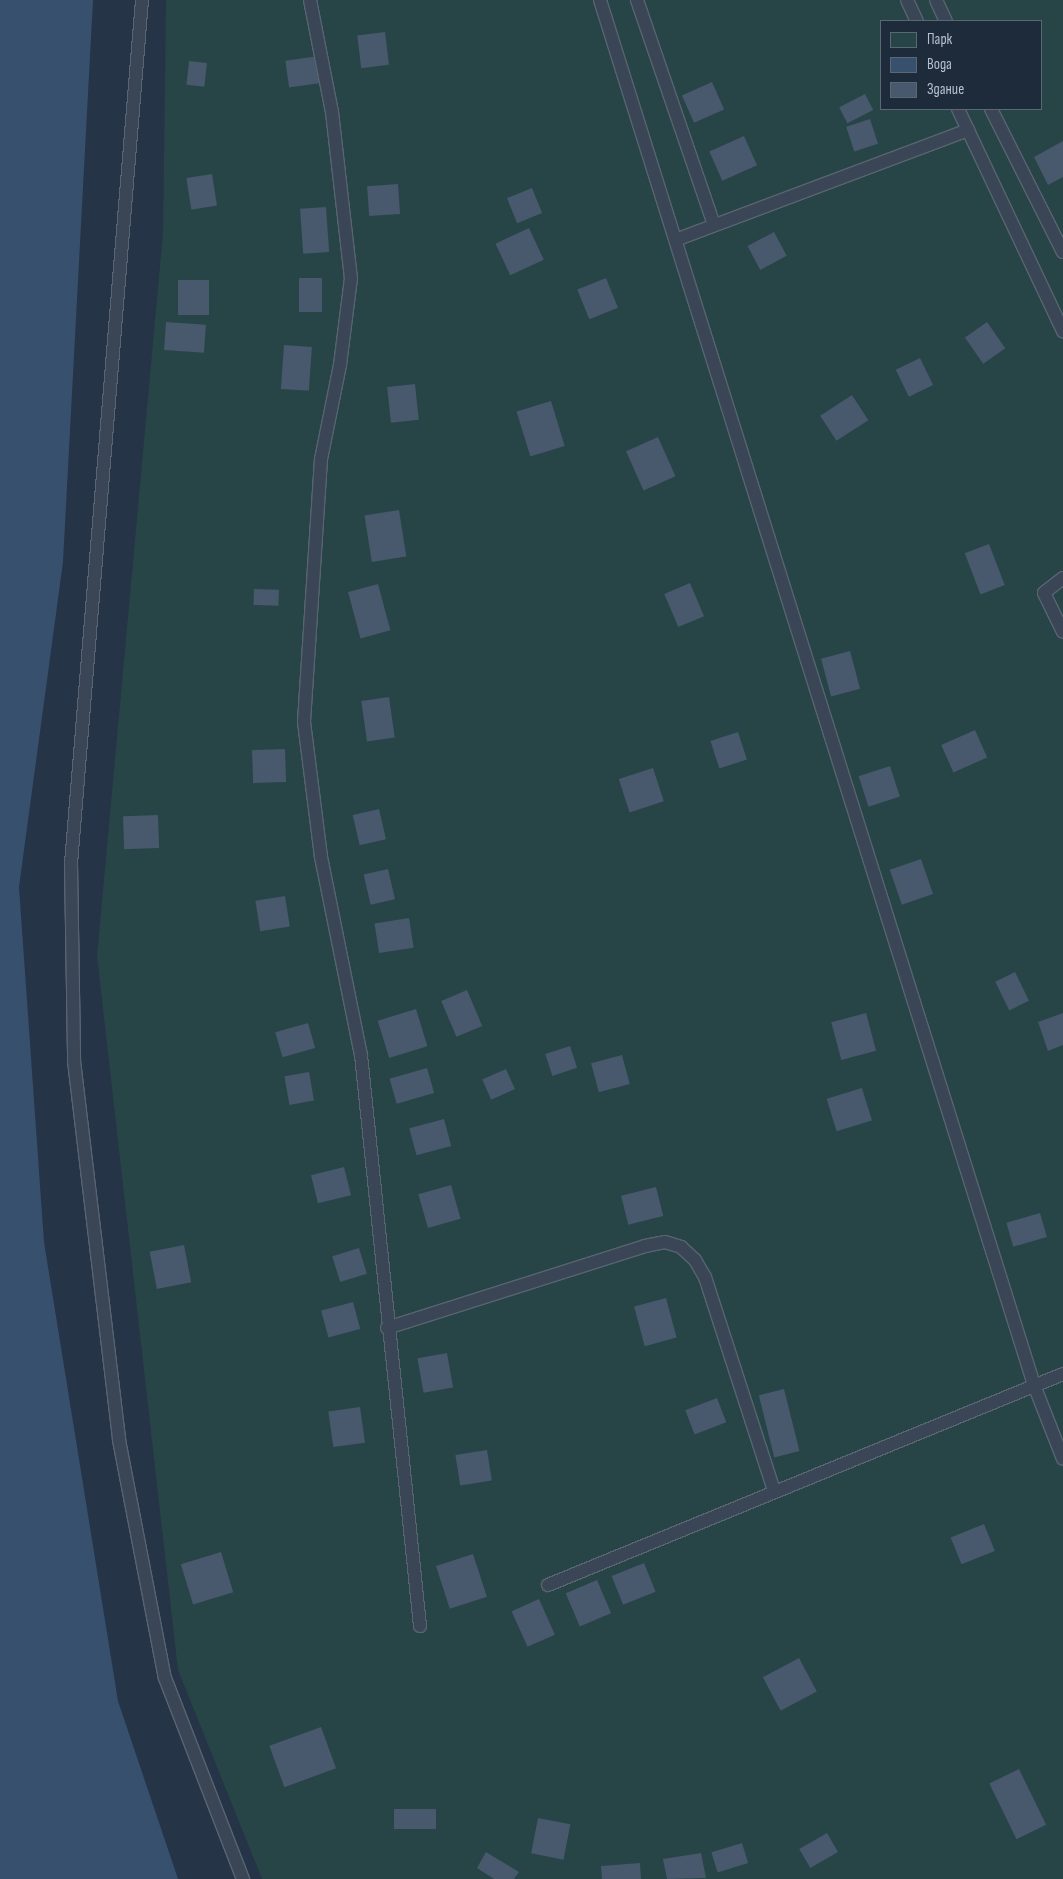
<!DOCTYPE html>
<html>
<head>
<meta charset="utf-8">
<style>
	body { margin:0 }
	#map { position:relative; width:1063px; height:1879px; overflow:hidden; background:#253446; font-family:"Sofia Sans Condensed",sans-serif }
	div>[style] { position:absolute }
	.green>* { inset:0; background:#274447 }
	.water>* { inset:0; background:#37506e }
	.building>* { inset:0; background:#48586d; transform-origin:0 0 }
	.roads { filter:drop-shadow(1px 0 #586472) drop-shadow(-1px 0 #586472) drop-shadow(0 1px #586472) drop-shadow(0 -1px #586472) }
	.lane>* { height:12px; margin:-6px; padding:0 6px; transform-origin:6px; border-radius:6px; background:#3a4655 }
	span { translate:-50% -50%; white-space:nowrap; text-align:center; line-height:1.15; -webkit-text-stroke:4.5px #1e2b3b; paint-order:stroke }
	.legend { position:absolute; left:880px; top:20px; width:162px; height:90px; box-sizing:border-box; background:#1e2b3b; border:1px solid #5c6776; margin:0; padding:6px 9px; list-style:none; font-size:15px; color:#b8c1ce }
	.legend li { display:flex; align-items:center; gap:10px; height:25px }
	.legend b { width:25px; border:1px solid #5c6776 }
</style>
</head>
<body>
<div id="map">
	<div class="green">
		<div style="clip-path:polygon(evenodd,166px 0,1063px 0,1063px 1879px,262px 1879px,178px 1670px,97px 956px,163px 233px,166px 0,882px 21px,1042px 21px,1042px 109px,882px 109px,882px 21px)"></div>
	</div>
	<div class="water">
		<div style="clip-path:polygon(0 0,93px 0,63px 562px,19px 887px,44px 1242px,118px 1701px,178px 1879px,0 1879px)"></div>
	</div>
	<div class="building">
		<div style="left:385px;top:32px;width:33px;height:28px;rotate:83deg"></div>
		<div style="left:319px;top:56px;width:27px;height:34px;rotate:82deg"></div>
		<div style="left:189px;top:61px;width:18px;height:24px;rotate:6deg"></div>
		<div style="left:712px;top:82px;width:30px;height:33px;rotate:66deg"></div>
		<div style="left:865px;top:94px;width:18px;height:29px;rotate:63deg"></div>
		<div style="left:870px;top:119px;width:26px;height:25px;rotate:72deg"></div>
		<div style="left:744px;top:136px;width:32px;height:38px;rotate:66deg"></div>
		<div style="clip-path:polygon(1063px 141px,1063px 177px,1048px 185px,1034px 157px)"></div>
		<div style="left:212px;top:174px;width:32px;height:26px;rotate:81deg"></div>
		<div style="left:398px;top:184px;width:30px;height:31px;rotate:86deg"></div>
		<div style="left:532px;top:188px;width:27px;height:27px;rotate:68deg"></div>
		<div style="left:326px;top:207px;width:45px;height:26px;rotate:86deg"></div>
		<div style="left:529px;top:228px;width:35px;height:37px;rotate:65deg"></div>
		<div style="left:774px;top:232px;width:27px;height:30px;rotate:62deg"></div>
		<div style="left:299px;top:278px;width:23px;height:34px"></div>
		<div style="left:606px;top:278px;width:32px;height:31px;rotate:68deg"></div>
		<div style="left:178px;top:280px;width:31px;height:35px"></div>
		<div style="left:166px;top:322px;width:40px;height:28px;rotate:4deg"></div>
		<div style="left:987px;top:322px;width:32px;height:27px;rotate:55deg"></div>
		<div style="left:284px;top:345px;width:28px;height:44px;rotate:4deg"></div>
		<div style="left:920px;top:358px;width:30px;height:27px;rotate:64deg"></div>
		<div style="left:415px;top:384px;width:36px;height:28px;rotate:84deg"></div>
		<div style="left:852px;top:395px;width:30px;height:38px;rotate:57deg"></div>
		<div style="left:551px;top:401px;width:47px;height:36px;rotate:73deg"></div>
		<div style="left:658px;top:437px;width:43px;height:35px;rotate:66deg"></div>
		<div style="left:399px;top:510px;width:47px;height:35px;rotate:81deg"></div>
		<div style="left:989px;top:544px;width:44px;height:26px;rotate:69deg"></div>
		<div style="left:690px;top:583px;width:36px;height:28px;rotate:67deg"></div>
		<div style="left:378px;top:584px;width:48px;height:31px;rotate:75deg"></div>
		<div style="left:254px;top:589px;width:25px;height:16px;rotate:2deg"></div>
		<div style="left:850px;top:651px;width:39px;height:30px;rotate:75deg"></div>
		<div style="left:389px;top:697px;width:41px;height:28px;rotate:82deg"></div>
		<div style="left:975px;top:730px;width:30px;height:37px;rotate:66deg"></div>
		<div style="left:738px;top:732px;width:29px;height:29px;rotate:72deg"></div>
		<div style="left:285px;top:749px;width:33px;height:33px;rotate:88deg"></div>
		<div style="left:890px;top:766px;width:32px;height:33px;rotate:72deg"></div>
		<div style="left:653px;top:768px;width:35px;height:36px;rotate:72deg"></div>
		<div style="left:379px;top:809px;width:31px;height:27px;rotate:77deg"></div>
		<div style="left:158px;top:815px;width:33px;height:35px;rotate:88deg"></div>
		<div style="left:921px;top:859px;width:37px;height:33px;rotate:71deg"></div>
		<div style="left:388px;top:869px;width:31px;height:25px;rotate:77deg"></div>
		<div style="left:285px;top:896px;width:31px;height:30px;rotate:81deg"></div>
		<div style="left:409px;top:918px;width:30px;height:35px;rotate:81deg"></div>
		<div style="left:1015px;top:972px;width:32px;height:22px;rotate:64deg"></div>
		<div style="left:467px;top:990px;width:39px;height:28px;rotate:67deg"></div>
		<div style="left:416px;top:1009px;width:39px;height:40px;rotate:73deg"></div>
		<div style="left:866px;top:1013px;width:39px;height:36px;rotate:75deg"></div>
		<div style="clip-path:polygon(1063px 1013px,1063px 1045px,1048px 1051px,1038px 1022px)"></div>
		<div style="left:308px;top:1023px;width:26px;height:34px;rotate:74deg"></div>
		<div style="left:570px;top:1046px;width:23px;height:26px;rotate:72deg"></div>
		<div style="left:622px;top:1055px;width:30px;height:32px;rotate:75deg"></div>
		<div style="left:427px;top:1068px;width:26px;height:39px;rotate:74deg"></div>
		<div style="left:506px;top:1069px;width:22px;height:26px;rotate:66deg"></div>
		<div style="left:309px;top:1072px;width:29px;height:25px;rotate:80deg"></div>
		<div style="left:862px;top:1088px;width:34px;height:37px;rotate:73deg"></div>
		<div style="left:444px;top:1119px;width:28px;height:36px;rotate:75deg"></div>
		<div style="left:344px;top:1167px;width:29px;height:34px;rotate:76deg"></div>
		<div style="left:451px;top:1185px;width:35px;height:34px;rotate:74deg"></div>
		<div style="left:656px;top:1187px;width:30px;height:36px;rotate:76deg"></div>
		<div style="left:1040px;top:1213px;width:25px;height:35px;rotate:74deg"></div>
		<div style="left:184px;top:1245px;width:38px;height:35px;rotate:79deg"></div>
		<div style="left:359px;top:1248px;width:27px;height:28px;rotate:73deg"></div>
		<div style="left:666px;top:1298px;width:41px;height:33px;rotate:75deg"></div>
		<div style="left:353px;top:1302px;width:28px;height:33px;rotate:75deg"></div>
		<div style="left:447px;top:1353px;width:35px;height:30px;rotate:80deg"></div>
		<div style="left:784px;top:1389px;width:64px;height:26px;rotate:76deg"></div>
		<div style="left:717px;top:1398px;width:26px;height:34px;rotate:69deg"></div>
		<div style="left:360px;top:1407px;width:36px;height:32px;rotate:82deg"></div>
		<div style="left:487px;top:1450px;width:31px;height:32px;rotate:81deg"></div>
		<div style="left:984px;top:1524px;width:29px;height:36px;rotate:68deg"></div>
		<div style="left:221px;top:1552px;width:42px;height:42px;rotate:73deg"></div>
		<div style="left:473px;top:1554px;width:45px;height:39px;rotate:72deg"></div>
		<div style="left:644px;top:1563px;width:31px;height:35px;rotate:68deg"></div>
		<div style="left:597px;top:1580px;width:36px;height:34px;rotate:67deg"></div>
		<div style="left:539px;top:1599px;width:39px;height:30px;rotate:66deg"></div>
		<div style="left:799px;top:1658px;width:38px;height:41px;rotate:62deg"></div>
		<div style="left:321px;top:1727px;width:44px;height:55px;rotate:70deg"></div>
		<div style="left:1019px;top:1769px;width:62px;height:33px;rotate:64deg"></div>
		<div style="left:436px;top:1809px;width:20px;height:42px;rotate:90deg"></div>
		<div style="left:538px;top:1818px;width:33px;height:36px;rotate:11deg"></div>
		<div style="left:827px;top:1833px;width:22px;height:32px;rotate:60deg"></div>
		<div style="left:742px;top:1843px;width:21px;height:32px;rotate:73deg"></div>
		<div style="clip-path:polygon(486px 1852px,519px 1872px,514px 1879px,494px 1879px,477px 1868px)"></div>
		<div style="clip-path:polygon(701px 1853px,706px 1878px,667px 1879px,663px 1859px)"></div>
		<div style="clip-path:polygon(640px 1863px,641px 1879px,602px 1879px,601px 1866px)"></div>
	</div>
	<div class="roads">
		<div class="lane">
			<div style="left:142px;top:0;width:866px;rotate:94.7deg"></div>
			<div style="left:71px;top:863px;width:198px;rotate:89.1deg"></div>
			<div style="left:74px;top:1061px;width:382px;rotate:83.2deg"></div>
			<div style="left:119px;top:1440px;width:242px;rotate:79.1deg"></div>
			<div style="left:165px;top:1678px;width:216px;rotate:68.8deg"></div>
			<div style="left:310px;top:0;width:114px;rotate:78.9deg"></div>
			<div style="left:332px;top:112px;width:167px;rotate:83.5deg"></div>
			<div style="left:351px;top:278px;width:88px;rotate:97.2deg"></div>
			<div style="left:340px;top:365px;width:96px;rotate:101.4deg"></div>
			<div style="left:321px;top:459px;width:264px;rotate:93.7deg"></div>
			<div style="left:304px;top:722px;width:136px;rotate:82.8deg"></div>
			<div style="left:321px;top:857px;width:202px;rotate:78.6deg"></div>
			<div style="left:361px;top:1055px;width:574px;rotate:84.1deg"></div>
			<div style="left:600px;top:0;width:1451px;rotate:72.6deg"></div>
			<div style="left:1034px;top:1385px;width:79px;rotate:68.6deg"></div>
			<div style="left:637px;top:0;width:238px;rotate:71.1deg"></div>
			<div style="left:907px;top:0;width:23px;rotate:65deg"></div>
			<div style="left:936px;top:0;width:23px;rotate:65deg"></div>
			<div style="left:958px;top:109px;width:246px;rotate:64.7deg"></div>
			<div style="left:991px;top:109px;width:160px;rotate:63.3deg"></div>
			<div style="left:678px;top:239px;width:310px;rotate:-20.6deg"></div>
			<div style="left:1063px;top:578px;width:24px;rotate:142deg"></div>
			<div style="left:1044px;top:593px;width:43px;rotate:64deg"></div>
			<div style="left:387px;top:1328px;width:271px;rotate:-17.6deg"></div>
			<div style="left:645px;top:1246px;width:20px;rotate:-11deg"></div>
			<div style="left:665px;top:1242px;width:17px;rotate:17deg"></div>
			<div style="left:681px;top:1247px;width:19px;rotate:43deg"></div>
			<div style="left:695px;top:1260px;width:20px;rotate:60deg"></div>
			<div style="left:705px;top:1277px;width:224px;rotate:72.1deg"></div>
			<div style="left:548px;top:1585px;width:557px;rotate:-22.28deg"></div>
		</div>
	</div>
	<ul class="legend">
	<li><b style="height:14px;background:#274447"></b>Парк</li>
	<li><b style="height:14px;background:#37506e"></b>Вода</li>
	<li><b style="height:14px;background:#48586d"></b>Здание</li>
	</ul>
</div>
</body>
</html>
